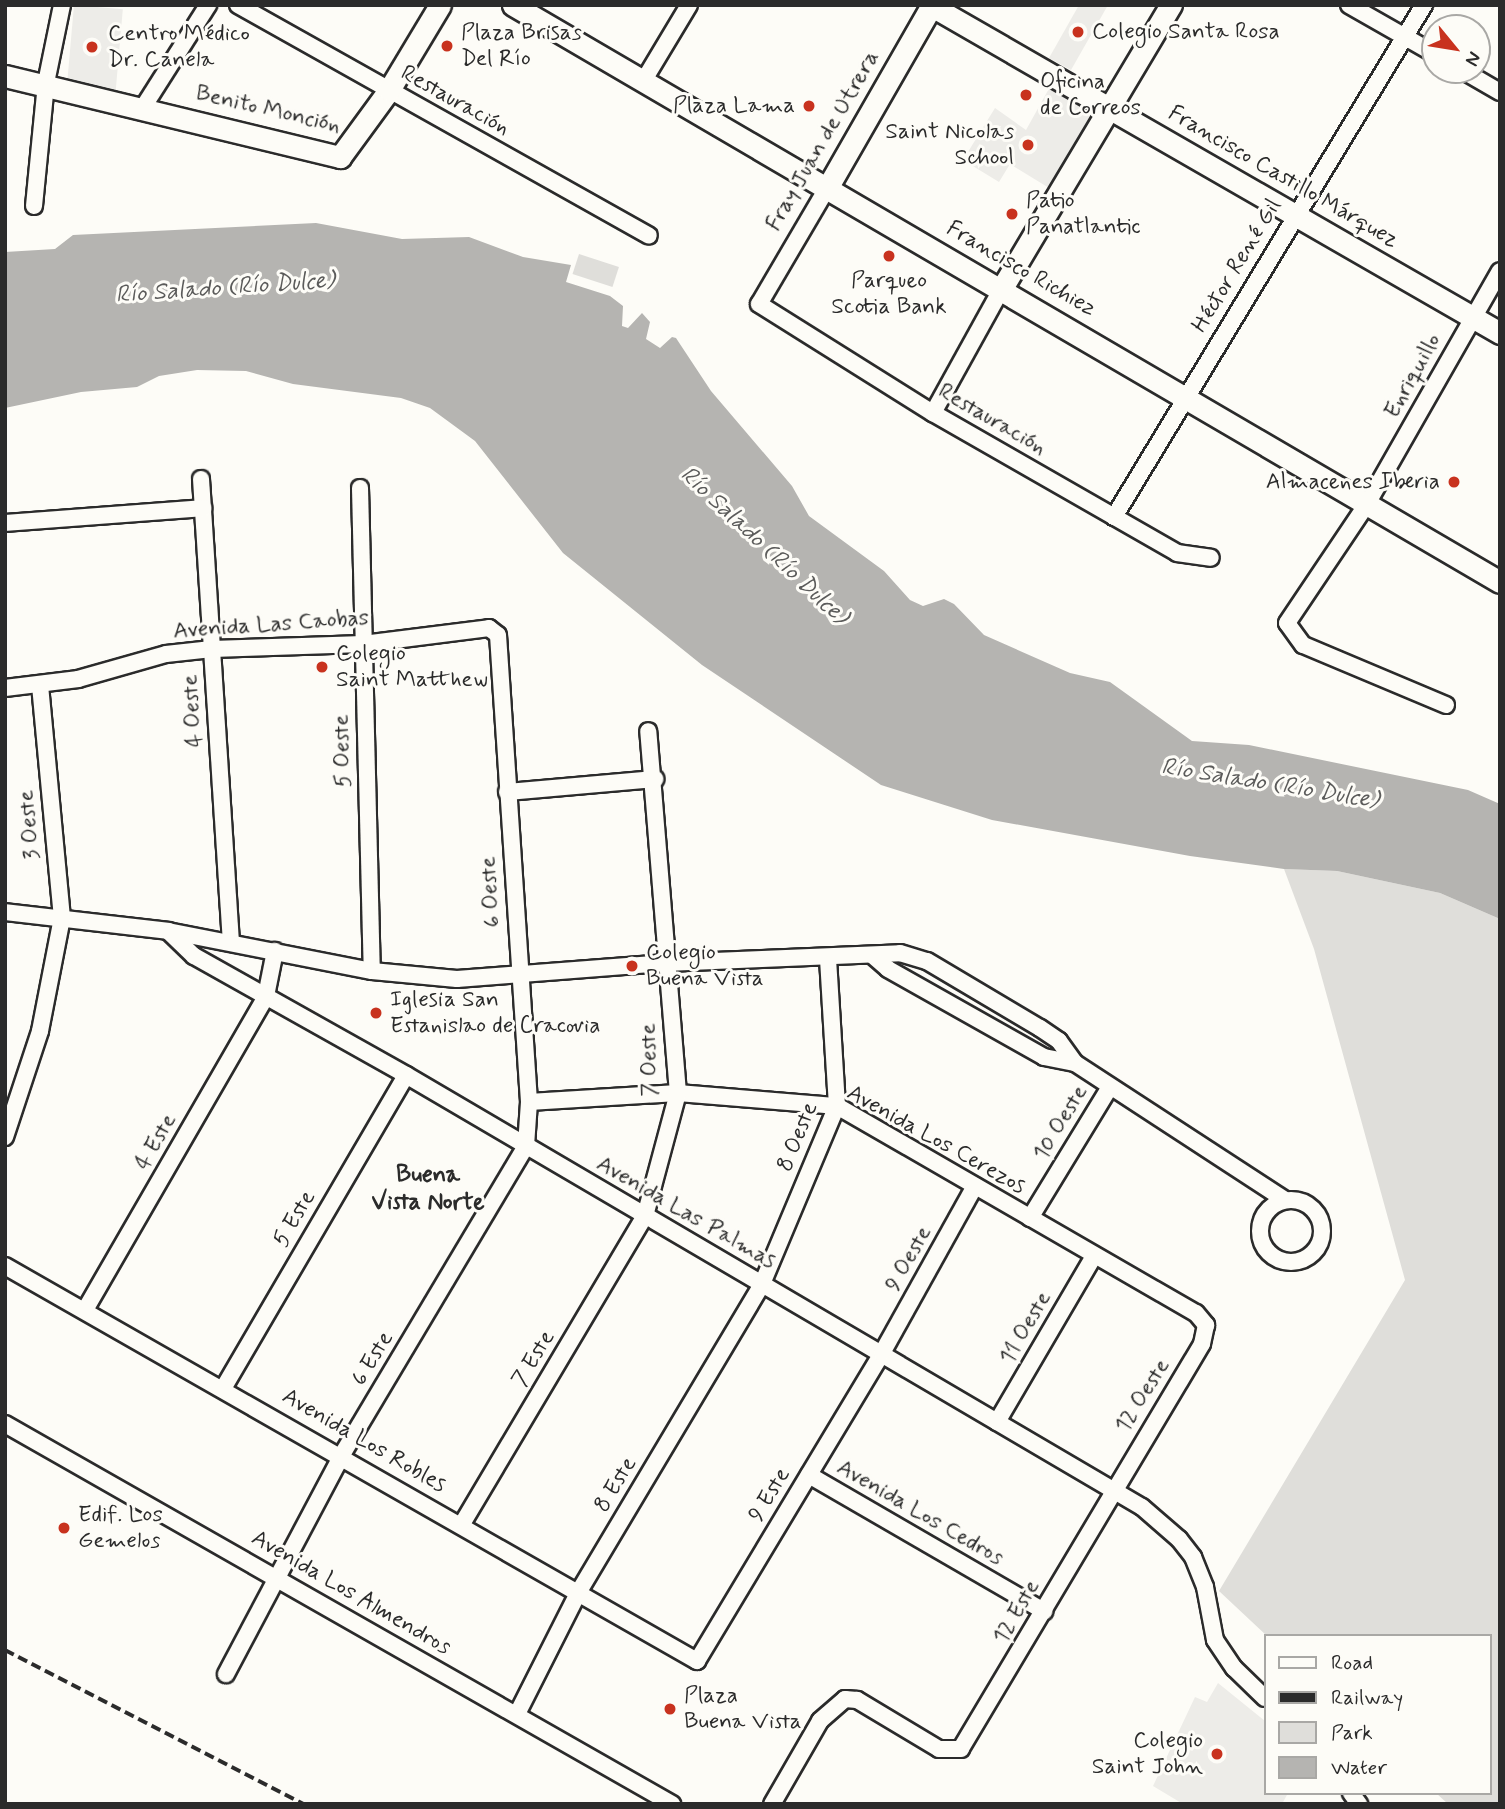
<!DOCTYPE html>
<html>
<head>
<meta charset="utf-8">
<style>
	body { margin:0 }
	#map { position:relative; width:1505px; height:1809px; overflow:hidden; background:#fdfcf7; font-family:Mynerve,sans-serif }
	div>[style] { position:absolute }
	.built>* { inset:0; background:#edece8; transform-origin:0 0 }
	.green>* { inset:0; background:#dfdeda; transform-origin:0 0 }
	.water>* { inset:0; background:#b5b4b1 }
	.roads { filter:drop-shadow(2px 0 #2b2b2b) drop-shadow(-2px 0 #2b2b2b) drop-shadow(0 2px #2b2b2b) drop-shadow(0 -2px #2b2b2b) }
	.minor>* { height:16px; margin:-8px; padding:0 8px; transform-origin:8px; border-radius:8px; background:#fdfcf7 }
	.minor>.ring { margin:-8px; padding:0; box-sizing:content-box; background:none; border:16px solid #fdfcf7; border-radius:50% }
	.major>* { height:21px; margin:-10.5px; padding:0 10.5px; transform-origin:10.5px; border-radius:10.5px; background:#fdfcf7 }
	.rail>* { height:3.5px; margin-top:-1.75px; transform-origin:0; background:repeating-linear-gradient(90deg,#2b2b2b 0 10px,transparent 0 15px) }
	.dots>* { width:19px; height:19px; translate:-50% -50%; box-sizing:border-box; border:4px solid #fdfcf7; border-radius:50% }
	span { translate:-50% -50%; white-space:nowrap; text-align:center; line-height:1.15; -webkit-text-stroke:6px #fdfcf7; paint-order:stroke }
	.poi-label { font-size:23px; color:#2b2b2b }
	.left { translate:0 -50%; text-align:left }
	.right { translate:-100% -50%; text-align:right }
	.street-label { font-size:23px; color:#2b2b2b }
	.water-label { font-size:24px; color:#5b5b5a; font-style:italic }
	.neighbourhood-label { font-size:24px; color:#2b2b2b; font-weight:700 }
	.frame { position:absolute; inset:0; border:7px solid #2b2b2b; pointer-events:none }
	.legend { position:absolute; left:1264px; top:1634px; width:228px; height:161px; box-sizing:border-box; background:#fdfcf7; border:2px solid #a9a8a5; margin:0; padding:9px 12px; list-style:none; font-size:21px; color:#2b2b2b }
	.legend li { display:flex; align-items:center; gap:14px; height:35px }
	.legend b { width:35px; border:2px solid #a9a8a5 }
	.north { position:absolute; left:1421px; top:14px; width:70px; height:70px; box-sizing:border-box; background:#fdfcf7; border:2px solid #a9a8a5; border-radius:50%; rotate:120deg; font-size:19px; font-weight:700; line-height:28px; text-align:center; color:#2b2b2b }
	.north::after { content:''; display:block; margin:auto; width:24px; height:32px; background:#c8321e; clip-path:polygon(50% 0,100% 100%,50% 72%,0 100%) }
</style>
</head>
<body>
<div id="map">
	<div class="built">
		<div style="left:74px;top:5px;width:49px;height:81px;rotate:5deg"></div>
		<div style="clip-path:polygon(1079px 5px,1108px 5px,1071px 70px,1049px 58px)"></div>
		<div style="clip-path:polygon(1051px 85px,1102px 115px,1054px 191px,1010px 164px,999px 182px,963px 160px,995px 108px,1026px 130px)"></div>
		<div style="clip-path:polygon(1218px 1683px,1265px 1721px,1265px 1793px,1288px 1793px,1282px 1804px,1183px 1804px,1153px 1786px,1195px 1697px,1207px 1702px)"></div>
	</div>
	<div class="green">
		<div style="left:579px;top:254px;width:42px;height:21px;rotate:18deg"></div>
		<div style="clip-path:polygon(1284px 869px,1337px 871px,1440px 893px,1500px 919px,1500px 1804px,1448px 1804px,1436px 1793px,1489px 1793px,1489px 1636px,1267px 1636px,1219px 1591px,1405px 1280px,1314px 949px)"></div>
	</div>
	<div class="water">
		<div style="clip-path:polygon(316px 223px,402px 239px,469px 237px,523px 257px,571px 265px,566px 282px,610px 296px,623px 306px,622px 326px,628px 328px,642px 313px,650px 322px,646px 339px,660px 348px,672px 337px,676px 338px,711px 391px,792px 486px,809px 516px,884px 571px,910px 600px,923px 606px,944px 599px,954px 604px,984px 635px,1070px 673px,1110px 682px,1192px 741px,1249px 745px,1468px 790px,1500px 804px,1500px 919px,1440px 893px,1337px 871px,1284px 869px,1190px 856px,992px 820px,881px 785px,702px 665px,563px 553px,475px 441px,430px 408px,401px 398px,293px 384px,246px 371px,197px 370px,159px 376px,137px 387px,81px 392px,5px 408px,5px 252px,55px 249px,73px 235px)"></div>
	</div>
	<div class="roads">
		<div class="minor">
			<div style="left:238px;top:5px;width:471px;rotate:29.3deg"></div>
			<div style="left:1349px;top:5px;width:99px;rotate:29.7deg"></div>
			<div style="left:1462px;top:70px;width:44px;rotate:30.1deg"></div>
			<div style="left:644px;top:80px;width:87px;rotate:-59deg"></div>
			<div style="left:144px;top:106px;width:120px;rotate:-57.6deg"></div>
			<div style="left:826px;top:190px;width:132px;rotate:120.4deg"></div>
			<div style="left:759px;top:304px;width:205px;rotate:32.1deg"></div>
			<div style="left:933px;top:413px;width:281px;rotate:29.8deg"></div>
			<div style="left:1177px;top:553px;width:34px;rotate:8deg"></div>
			<div style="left:34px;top:206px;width:124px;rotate:-84.4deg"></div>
			<div style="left:46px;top:83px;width:80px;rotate:-78.4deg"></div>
			<div style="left:933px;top:413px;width:143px;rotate:-61.1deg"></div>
			<div style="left:201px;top:479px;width:462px;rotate:86.3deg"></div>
			<div style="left:360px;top:488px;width:483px;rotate:88.6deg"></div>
			<div style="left:1114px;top:517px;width:599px;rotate:-58.81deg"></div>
			<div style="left:5px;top:523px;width:199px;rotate:-4.3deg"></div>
			<div style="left:5px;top:688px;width:74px;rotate:-7deg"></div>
			<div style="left:78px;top:679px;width:91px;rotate:-15.9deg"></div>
			<div style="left:166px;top:654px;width:46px;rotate:-6.2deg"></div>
			<div style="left:212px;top:649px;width:151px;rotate:-1.9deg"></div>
			<div style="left:363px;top:644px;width:127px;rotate:-7.2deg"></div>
			<div style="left:489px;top:628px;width:11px;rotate:38deg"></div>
			<div style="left:498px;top:635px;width:468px;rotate:86.2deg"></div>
			<div style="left:529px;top:1102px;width:44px;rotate:93.9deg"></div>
			<div style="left:526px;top:1146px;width:360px;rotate:120.8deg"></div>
			<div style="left:342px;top:1455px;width:248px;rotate:117.9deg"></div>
			<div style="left:1446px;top:705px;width:155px;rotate:-157.2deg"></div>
			<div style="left:1303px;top:645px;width:27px;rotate:-126deg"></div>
			<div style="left:1287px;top:623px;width:143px;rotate:-56.1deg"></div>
			<div style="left:1367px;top:504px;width:268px;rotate:-60.3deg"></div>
			<div style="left:507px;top:792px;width:149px;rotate:-5deg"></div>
			<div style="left:5px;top:912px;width:164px;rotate:6.6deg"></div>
			<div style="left:168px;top:931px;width:208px;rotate:11.1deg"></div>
			<div style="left:372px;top:971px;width:85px;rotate:5.4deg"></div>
			<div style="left:457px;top:979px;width:210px;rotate:-4.4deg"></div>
			<div style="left:666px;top:963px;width:234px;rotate:-2.4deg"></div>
			<div style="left:900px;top:953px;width:28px;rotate:17deg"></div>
			<div style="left:927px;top:961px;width:131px;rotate:30.7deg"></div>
			<div style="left:1040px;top:1028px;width:23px;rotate:34deg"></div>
			<div style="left:1059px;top:1041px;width:27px;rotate:54deg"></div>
			<div style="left:1075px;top:1063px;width:251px;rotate:33.1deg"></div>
			<div style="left:168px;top:931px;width:36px;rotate:44deg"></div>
			<div style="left:194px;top:956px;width:243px;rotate:29.3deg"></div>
			<div style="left:406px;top:1075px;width:853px;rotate:30.41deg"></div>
			<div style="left:1142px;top:1507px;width:49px;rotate:40.9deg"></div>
			<div style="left:1179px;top:1539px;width:23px;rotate:52deg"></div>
			<div style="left:1193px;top:1557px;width:32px;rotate:68deg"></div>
			<div style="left:1205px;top:1587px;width:54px;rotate:79.3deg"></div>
			<div style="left:1215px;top:1640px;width:34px;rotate:56deg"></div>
			<div style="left:1234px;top:1668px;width:43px;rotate:44.1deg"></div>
			<div style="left:872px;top:955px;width:21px;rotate:41deg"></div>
			<div style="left:888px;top:969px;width:179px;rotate:29.4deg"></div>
			<div style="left:1044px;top:1057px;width:32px;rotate:11deg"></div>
			<div style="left:529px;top:1102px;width:149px;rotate:-3.5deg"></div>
			<div style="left:678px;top:1093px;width:160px;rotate:4.7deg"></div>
			<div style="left:837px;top:1106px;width:414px;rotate:30deg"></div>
			<div style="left:1196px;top:1313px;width:16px;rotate:50deg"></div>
			<div style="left:1206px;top:1325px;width:19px;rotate:102deg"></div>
			<div style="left:1202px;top:1344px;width:471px;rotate:120.8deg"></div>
			<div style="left:961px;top:1749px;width:22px;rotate:180deg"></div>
			<div style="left:939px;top:1749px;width:96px;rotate:-149.1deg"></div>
			<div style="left:857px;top:1700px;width:12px;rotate:-175deg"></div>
			<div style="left:845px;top:1699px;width:33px;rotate:139deg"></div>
			<div style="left:820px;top:1721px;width:96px;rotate:120deg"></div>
			<div style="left:5px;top:1137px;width:112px;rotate:-71.7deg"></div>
			<div style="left:40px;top:1031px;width:115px;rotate:-79deg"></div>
			<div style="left:62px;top:918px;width:234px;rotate:-95.4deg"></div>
			<div class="ring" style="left:1260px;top:1200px;width:46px;height:46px"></div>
			<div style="left:1030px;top:1218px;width:153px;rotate:-58.6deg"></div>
			<div style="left:5px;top:1266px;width:797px;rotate:29.72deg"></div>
			<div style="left:697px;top:1661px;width:359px;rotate:-59deg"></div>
			<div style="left:882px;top:1353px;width:191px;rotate:-60.9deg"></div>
			<div style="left:85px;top:1310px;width:362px;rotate:-60deg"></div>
			<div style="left:266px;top:996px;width:46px;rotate:-78.7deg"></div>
			<div style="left:224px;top:1387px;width:361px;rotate:-59.7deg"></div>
			<div style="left:997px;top:1422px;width:192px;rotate:-59.7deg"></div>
			<div style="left:5px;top:1424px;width:768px;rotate:29.67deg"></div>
			<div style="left:809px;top:1475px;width:272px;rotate:30.1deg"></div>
			<div style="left:462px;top:1524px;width:358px;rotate:-59.3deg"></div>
			<div style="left:645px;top:1216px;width:127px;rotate:-75deg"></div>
			<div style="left:678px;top:1093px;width:363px;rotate:-94.7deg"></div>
			<div style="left:517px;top:1714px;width:136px;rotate:-63.2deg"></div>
			<div style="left:578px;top:1593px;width:360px;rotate:-59.2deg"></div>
			<div style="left:762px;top:1284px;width:193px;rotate:-67.2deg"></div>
			<div style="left:837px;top:1106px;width:149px;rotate:-93.5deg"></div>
			<div style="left:1351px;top:1793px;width:14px;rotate:54deg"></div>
		</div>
		<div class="major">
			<div style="left:513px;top:5px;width:1143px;rotate:30.31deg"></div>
			<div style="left:930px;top:5px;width:658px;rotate:29.92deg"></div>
			<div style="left:5px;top:76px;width:345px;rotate:13.6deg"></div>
			<div style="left:340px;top:157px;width:83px;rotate:-53.8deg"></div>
			<div style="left:389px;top:90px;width:99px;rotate:-59deg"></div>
			<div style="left:826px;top:190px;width:213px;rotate:-60.2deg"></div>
			<div style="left:1002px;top:288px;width:330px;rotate:-59.2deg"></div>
		</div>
	</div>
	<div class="rail">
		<div style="left:5px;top:1650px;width:336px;rotate:27.3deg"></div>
	</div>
	<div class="dots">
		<div style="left:1078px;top:32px;background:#c8321e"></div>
		<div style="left:447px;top:46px;background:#c8321e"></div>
		<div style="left:92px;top:47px;background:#c8321e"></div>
		<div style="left:1026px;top:95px;background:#c8321e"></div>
		<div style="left:809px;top:106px;background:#c8321e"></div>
		<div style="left:1028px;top:145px;background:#c8321e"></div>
		<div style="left:1012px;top:214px;background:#c8321e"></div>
		<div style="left:889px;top:256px;background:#c8321e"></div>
		<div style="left:1454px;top:482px;background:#c8321e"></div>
		<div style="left:322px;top:667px;background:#c8321e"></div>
		<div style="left:632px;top:966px;background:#c8321e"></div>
		<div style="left:376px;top:1013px;background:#c8321e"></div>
		<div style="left:64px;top:1528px;background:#c8321e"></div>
		<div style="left:670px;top:1709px;background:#c8321e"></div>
		<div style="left:1217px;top:1754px;background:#c8321e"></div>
	</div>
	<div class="poi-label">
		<span class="left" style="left:1092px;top:32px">Colegio Santa Rosa</span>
		<span class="left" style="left:461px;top:46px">Plaza Brisas<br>Del Río</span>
		<span class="left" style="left:108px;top:47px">Centro Médico<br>Dr. Canela</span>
		<span class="left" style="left:1040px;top:95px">Oficina<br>de Correos</span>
		<span class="right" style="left:795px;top:106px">Plaza Lama</span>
		<span class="right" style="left:1014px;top:145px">Saint Nicolas<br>School</span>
		<span class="left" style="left:1026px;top:214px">Patio<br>Panatlantic</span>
		<span style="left:889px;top:294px">Parqueo<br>Scotia Bank</span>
		<span class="right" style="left:1440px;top:482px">Almacenes Iberia</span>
		<span class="left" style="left:336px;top:667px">Colegio<br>Saint Matthew</span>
		<span class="left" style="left:646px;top:966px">Colegio<br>Buena Vista</span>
		<span class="left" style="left:390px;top:1013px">Iglesia San<br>Estanislao de Cracovia</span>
		<span class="left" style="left:78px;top:1528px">Edif. Los<br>Gemelos</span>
		<span class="left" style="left:684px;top:1709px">Plaza<br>Buena Vista</span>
		<span class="right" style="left:1203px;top:1754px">Colegio<br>Saint John</span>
	</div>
	<div class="street-label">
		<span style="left:455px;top:101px;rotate:29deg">Restauración</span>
		<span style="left:268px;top:110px;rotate:13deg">Benito Monción</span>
		<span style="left:823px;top:141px;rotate:-60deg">Fray Juan de Utrera</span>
		<span style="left:1283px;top:177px;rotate:30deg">Francisco Castillo Márquez</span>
		<span style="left:1237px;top:266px;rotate:-59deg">Héctor René Gil</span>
		<span style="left:1021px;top:269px;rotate:30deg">Francisco Richiez</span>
		<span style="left:1413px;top:376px;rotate:-61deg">Enriquillo</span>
		<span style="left:992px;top:420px;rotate:30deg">Restauración</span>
		<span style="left:271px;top:625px;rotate:-4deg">Avenida Las Caobas</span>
		<span style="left:193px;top:711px;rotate:-94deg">4 Oeste</span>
		<span style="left:343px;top:751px;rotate:-92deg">5 Oeste</span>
		<span style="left:30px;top:825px;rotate:-96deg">3 Oeste</span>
		<span style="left:491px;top:892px;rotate:-94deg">6 Oeste</span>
		<span style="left:650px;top:1060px;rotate:-92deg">7 Oeste</span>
		<span style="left:1061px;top:1123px;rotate:-59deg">10 Oeste</span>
		<span style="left:798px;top:1137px;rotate:-68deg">8 Oeste</span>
		<span style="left:936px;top:1140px;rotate:29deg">Avenida Los Cerezos</span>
		<span style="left:156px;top:1142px;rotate:-60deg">4 Este</span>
		<span style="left:686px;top:1213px;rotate:30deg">Avenida Las Palmas</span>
		<span style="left:295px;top:1219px;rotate:-60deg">5 Este</span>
		<span style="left:909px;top:1259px;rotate:-61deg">9 Oeste</span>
		<span style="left:1026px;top:1328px;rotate:-60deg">11 Oeste</span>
		<span style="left:373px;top:1359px;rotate:-59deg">6 Este</span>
		<span style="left:534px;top:1359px;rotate:-59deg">7 Este</span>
		<span style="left:1143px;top:1396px;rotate:-58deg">12 Oeste</span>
		<span style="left:364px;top:1441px;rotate:30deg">Avenida Los Robles</span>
		<span style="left:616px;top:1485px;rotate:-59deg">8 Este</span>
		<span style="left:770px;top:1495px;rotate:-59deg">9 Este</span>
		<span style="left:920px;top:1513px;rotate:30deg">Avenida Los Cedros</span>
		<span style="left:351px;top:1593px;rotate:30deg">Avenida Los Almendros</span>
		<span style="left:1017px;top:1612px;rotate:-60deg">12 Este</span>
	</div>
	<div class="water-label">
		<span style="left:225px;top:288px;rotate:-4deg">Río Salado (Río Dulce)</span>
		<span style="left:764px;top:546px;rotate:43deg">Río Salado (Río Dulce)</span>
		<span style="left:1270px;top:784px;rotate:9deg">Río Salado (Río Dulce)</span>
	</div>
	<div class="neighbourhood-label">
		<span style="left:428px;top:1189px">Buena<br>Vista Norte</span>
	</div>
	<div class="frame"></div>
	<ul class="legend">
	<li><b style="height:9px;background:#fdfcf7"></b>Road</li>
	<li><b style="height:9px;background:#2b2b2b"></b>Railway</li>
	<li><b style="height:19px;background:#dfdeda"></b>Park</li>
	<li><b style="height:19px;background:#b5b4b1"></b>Water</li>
	</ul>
	<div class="north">N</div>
</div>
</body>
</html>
